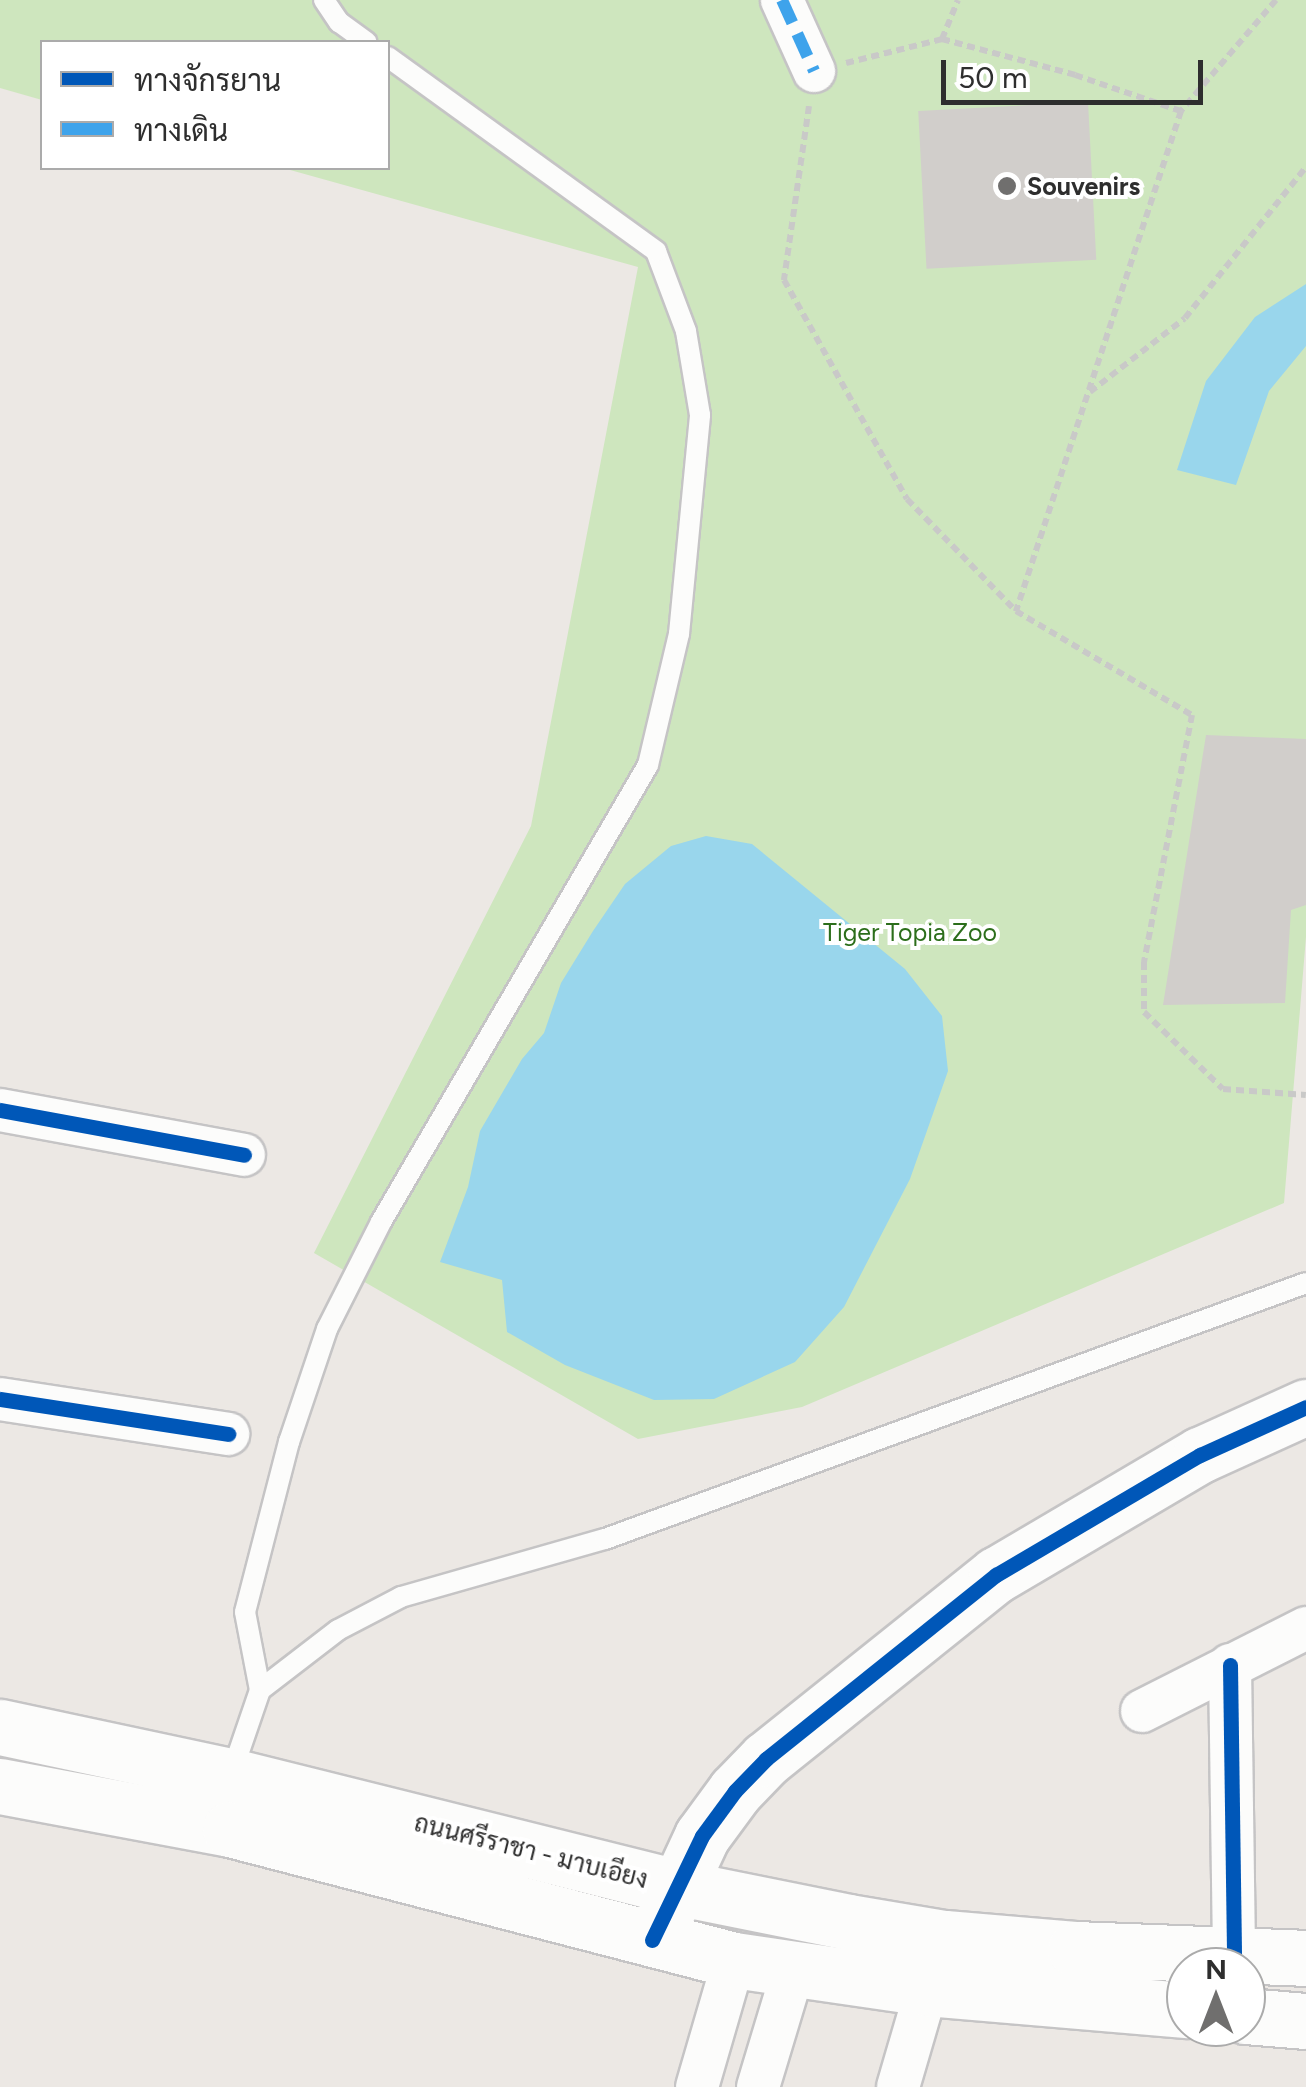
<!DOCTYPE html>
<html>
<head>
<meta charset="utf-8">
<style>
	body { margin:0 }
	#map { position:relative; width:1306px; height:2087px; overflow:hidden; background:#ece8e4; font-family:Figtree,Sarabun,sans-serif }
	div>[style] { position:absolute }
	.green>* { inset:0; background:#cee6be }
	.water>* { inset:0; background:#99d6ec }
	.building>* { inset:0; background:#d1cecb; transform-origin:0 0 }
	.path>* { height:6px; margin-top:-3px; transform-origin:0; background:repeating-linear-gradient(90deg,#c9c9c8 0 8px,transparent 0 13px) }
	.roads { filter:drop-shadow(2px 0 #c5c4c5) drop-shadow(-2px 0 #c5c4c5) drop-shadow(0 2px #c5c4c5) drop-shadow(0 -2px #c5c4c5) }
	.lane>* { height:20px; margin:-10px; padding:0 10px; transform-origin:10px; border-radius:10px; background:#fcfcfb }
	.street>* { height:42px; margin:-21px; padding:0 21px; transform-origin:21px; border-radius:21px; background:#fcfcfb }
	.secondary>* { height:55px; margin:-27.5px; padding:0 27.5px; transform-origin:27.5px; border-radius:27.5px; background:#fcfcfb }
	.quiet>* { height:12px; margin-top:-6px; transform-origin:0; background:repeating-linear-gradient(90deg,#3ea3eb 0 25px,transparent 0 37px) }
	.cycleway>* { height:15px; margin:-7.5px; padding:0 7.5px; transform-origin:7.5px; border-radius:7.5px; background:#0057b8 }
	.dots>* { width:28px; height:28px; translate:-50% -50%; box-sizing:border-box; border:5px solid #fff; border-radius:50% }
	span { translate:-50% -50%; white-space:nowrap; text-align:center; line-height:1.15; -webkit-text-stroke:8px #fff; paint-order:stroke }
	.poi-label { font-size:25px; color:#2e2e2e; font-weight:700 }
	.left { translate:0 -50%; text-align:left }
	.park-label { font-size:25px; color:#2c6e1b }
	.street-label { font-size:25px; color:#2e2e2e }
	.legend { position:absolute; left:40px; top:40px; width:350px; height:130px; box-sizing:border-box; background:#fff; border:2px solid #ababab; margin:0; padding:12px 18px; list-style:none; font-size:30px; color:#2e2e2e }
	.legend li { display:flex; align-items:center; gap:20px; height:50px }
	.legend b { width:50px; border:2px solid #ababab }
	.north { position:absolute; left:1166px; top:1947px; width:100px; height:100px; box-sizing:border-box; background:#fff; border:2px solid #ababab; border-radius:50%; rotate:0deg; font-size:28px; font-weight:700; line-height:40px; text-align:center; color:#2e2e2e }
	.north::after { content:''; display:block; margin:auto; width:35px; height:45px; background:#706f6e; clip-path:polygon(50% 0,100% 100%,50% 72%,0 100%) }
	.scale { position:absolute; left:941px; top:60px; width:262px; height:45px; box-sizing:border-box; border:5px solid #2e2e2e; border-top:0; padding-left:12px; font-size:30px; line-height:35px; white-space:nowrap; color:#2e2e2e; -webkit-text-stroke:8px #fff; paint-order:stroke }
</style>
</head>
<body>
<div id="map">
	<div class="green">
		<div style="clip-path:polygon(0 0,1306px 0,1306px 937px,1284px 1203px,802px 1407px,638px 1439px,314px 1253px,531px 826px,638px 267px,283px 168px,388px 168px,388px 42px,42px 42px,42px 100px,0 88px)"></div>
	</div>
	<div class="water">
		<div style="clip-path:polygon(1306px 284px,1306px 346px,1269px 391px,1236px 485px,1177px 470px,1206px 381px,1255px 317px)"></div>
		<div style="clip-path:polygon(706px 836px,752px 844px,905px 969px,942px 1016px,948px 1071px,910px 1179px,844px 1307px,795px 1362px,714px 1399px,654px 1400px,565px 1365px,507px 1332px,502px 1280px,440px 1262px,468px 1187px,480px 1131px,522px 1059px,544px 1033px,561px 983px,593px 931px,625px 884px,671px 846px)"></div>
	</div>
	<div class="building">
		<div style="left:1088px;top:102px;width:158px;height:170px;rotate:87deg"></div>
		<div style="clip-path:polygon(1206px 735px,1306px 739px,1306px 905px,1291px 910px,1285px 1003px,1163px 1005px)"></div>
	</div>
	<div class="path">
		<div style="left:1276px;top:0;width:146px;rotate:130.6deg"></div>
		<div style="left:1181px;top:111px;width:527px;rotate:108.26deg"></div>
		<div style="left:1016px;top:611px;width:204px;rotate:30.6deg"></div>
		<div style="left:1192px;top:715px;width:252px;rotate:101deg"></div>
		<div style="left:1144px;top:962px;width:50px;rotate:90deg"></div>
		<div style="left:1144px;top:1012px;width:110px;rotate:44.3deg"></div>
		<div style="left:1223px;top:1089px;width:83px;rotate:4.1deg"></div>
		<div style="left:942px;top:39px;width:42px;rotate:-67.7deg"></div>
		<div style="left:846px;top:63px;width:99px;rotate:-14deg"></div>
		<div style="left:942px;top:39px;width:138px;rotate:15.1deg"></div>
		<div style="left:1075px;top:75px;width:112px;rotate:18.8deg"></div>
		<div style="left:809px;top:106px;width:176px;rotate:98.2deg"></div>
		<div style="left:784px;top:280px;width:251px;rotate:60.7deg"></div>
		<div style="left:907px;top:499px;width:156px;rotate:45.8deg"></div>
		<div style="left:1090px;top:392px;width:120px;rotate:-37.9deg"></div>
		<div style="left:1185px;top:318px;width:193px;rotate:-51.3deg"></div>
	</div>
	<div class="roads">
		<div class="lane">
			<div style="left:324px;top:0;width:27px;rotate:56deg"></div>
			<div style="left:339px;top:22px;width:34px;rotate:36deg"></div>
			<div style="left:260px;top:1690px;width:79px;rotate:-100.9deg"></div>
			<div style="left:245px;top:1612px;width:176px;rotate:-75.5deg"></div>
			<div style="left:289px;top:1442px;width:119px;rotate:-71.4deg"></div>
			<div style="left:327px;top:1329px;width:120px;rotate:-63.2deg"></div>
			<div style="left:381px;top:1222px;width:529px;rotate:-59.7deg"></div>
			<div style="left:648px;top:765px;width:135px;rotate:-76.7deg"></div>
			<div style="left:679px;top:634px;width:220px;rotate:-84.5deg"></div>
			<div style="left:700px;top:415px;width:85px;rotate:-99.5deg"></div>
			<div style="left:686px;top:331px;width:85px;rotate:-110.6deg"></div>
			<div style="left:656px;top:251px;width:331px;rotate:-144.1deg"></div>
			<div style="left:232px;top:1772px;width:87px;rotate:-71.1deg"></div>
			<div style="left:260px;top:1690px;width:98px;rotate:-37.6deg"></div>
			<div style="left:338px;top:1630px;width:71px;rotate:-27.6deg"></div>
			<div style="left:401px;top:1597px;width:212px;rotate:-15.9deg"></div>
			<div style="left:605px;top:1539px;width:746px;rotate:-20.06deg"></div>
		</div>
		<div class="street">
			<div style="left:782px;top:0;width:78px;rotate:65.7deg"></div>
			<div style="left:0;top:1110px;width:248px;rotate:10.4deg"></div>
			<div style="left:0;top:1399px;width:231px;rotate:8.7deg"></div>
			<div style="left:1230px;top:1665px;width:291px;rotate:89.2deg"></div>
			<div style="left:1142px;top:1711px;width:184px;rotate:-26.8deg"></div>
			<div style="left:697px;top:2087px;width:132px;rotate:-73.8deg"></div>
			<div style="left:758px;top:2087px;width:121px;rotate:-73.2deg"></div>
			<div style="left:898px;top:2087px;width:103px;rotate:-73.7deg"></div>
		</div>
		<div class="secondary">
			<div style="left:0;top:1727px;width:236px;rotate:12deg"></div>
			<div style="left:231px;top:1776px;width:463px;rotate:14deg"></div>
			<div style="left:680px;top:1888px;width:171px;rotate:11.4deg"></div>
			<div style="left:848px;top:1922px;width:98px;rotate:9.4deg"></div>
			<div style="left:945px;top:1938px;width:130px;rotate:4.8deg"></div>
			<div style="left:1075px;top:1949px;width:231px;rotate:2.2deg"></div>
			<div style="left:0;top:1786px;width:234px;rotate:10.6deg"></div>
			<div style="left:230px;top:1829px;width:521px;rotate:14.57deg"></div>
			<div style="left:734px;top:1960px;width:195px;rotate:8.3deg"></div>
			<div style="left:927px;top:1988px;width:260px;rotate:4.9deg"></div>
			<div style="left:663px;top:1920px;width:93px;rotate:-65.1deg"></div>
			<div style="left:702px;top:1836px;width:56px;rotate:-53.7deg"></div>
			<div style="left:735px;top:1791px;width:45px;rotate:-45.9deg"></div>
			<div style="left:766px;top:1759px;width:295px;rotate:-38.7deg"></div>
			<div style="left:996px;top:1575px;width:237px;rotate:-30.5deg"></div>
			<div style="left:1200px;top:1455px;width:116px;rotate:-24.4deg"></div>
			<div style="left:1246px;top:2016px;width:60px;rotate:4.8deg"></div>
		</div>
	</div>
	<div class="quiet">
		<div style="left:782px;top:0;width:78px;rotate:65.7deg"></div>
	</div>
	<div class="cycleway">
		<div style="left:0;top:1110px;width:248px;rotate:10.4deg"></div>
		<div style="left:0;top:1399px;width:231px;rotate:8.7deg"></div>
		<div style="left:1230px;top:1665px;width:291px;rotate:89.2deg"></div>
		<div style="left:652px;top:1940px;width:115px;rotate:-64.3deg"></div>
		<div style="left:702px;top:1836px;width:56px;rotate:-53.7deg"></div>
		<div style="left:735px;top:1791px;width:45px;rotate:-45.9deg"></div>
		<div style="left:766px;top:1759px;width:295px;rotate:-38.7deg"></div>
		<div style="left:996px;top:1575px;width:237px;rotate:-30.5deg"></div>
		<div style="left:1200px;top:1455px;width:116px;rotate:-24.4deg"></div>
	</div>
	<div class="dots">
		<div style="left:1007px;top:186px;background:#706f6e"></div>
	</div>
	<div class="poi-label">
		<span class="left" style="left:1027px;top:186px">Souvenirs</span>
	</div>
	<div class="park-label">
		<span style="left:910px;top:932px">Tiger Topia Zoo</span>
	</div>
	<div class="street-label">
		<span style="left:531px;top:1851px;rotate:14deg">ถนนศรีราชา - มาบเอียง</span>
	</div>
	<ul class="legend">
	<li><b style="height:12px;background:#0057b8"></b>ทางจักรยาน</li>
	<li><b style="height:12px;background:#3ea3eb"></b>ทางเดิน</li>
	</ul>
	<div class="north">N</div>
	<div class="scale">50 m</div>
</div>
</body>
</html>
